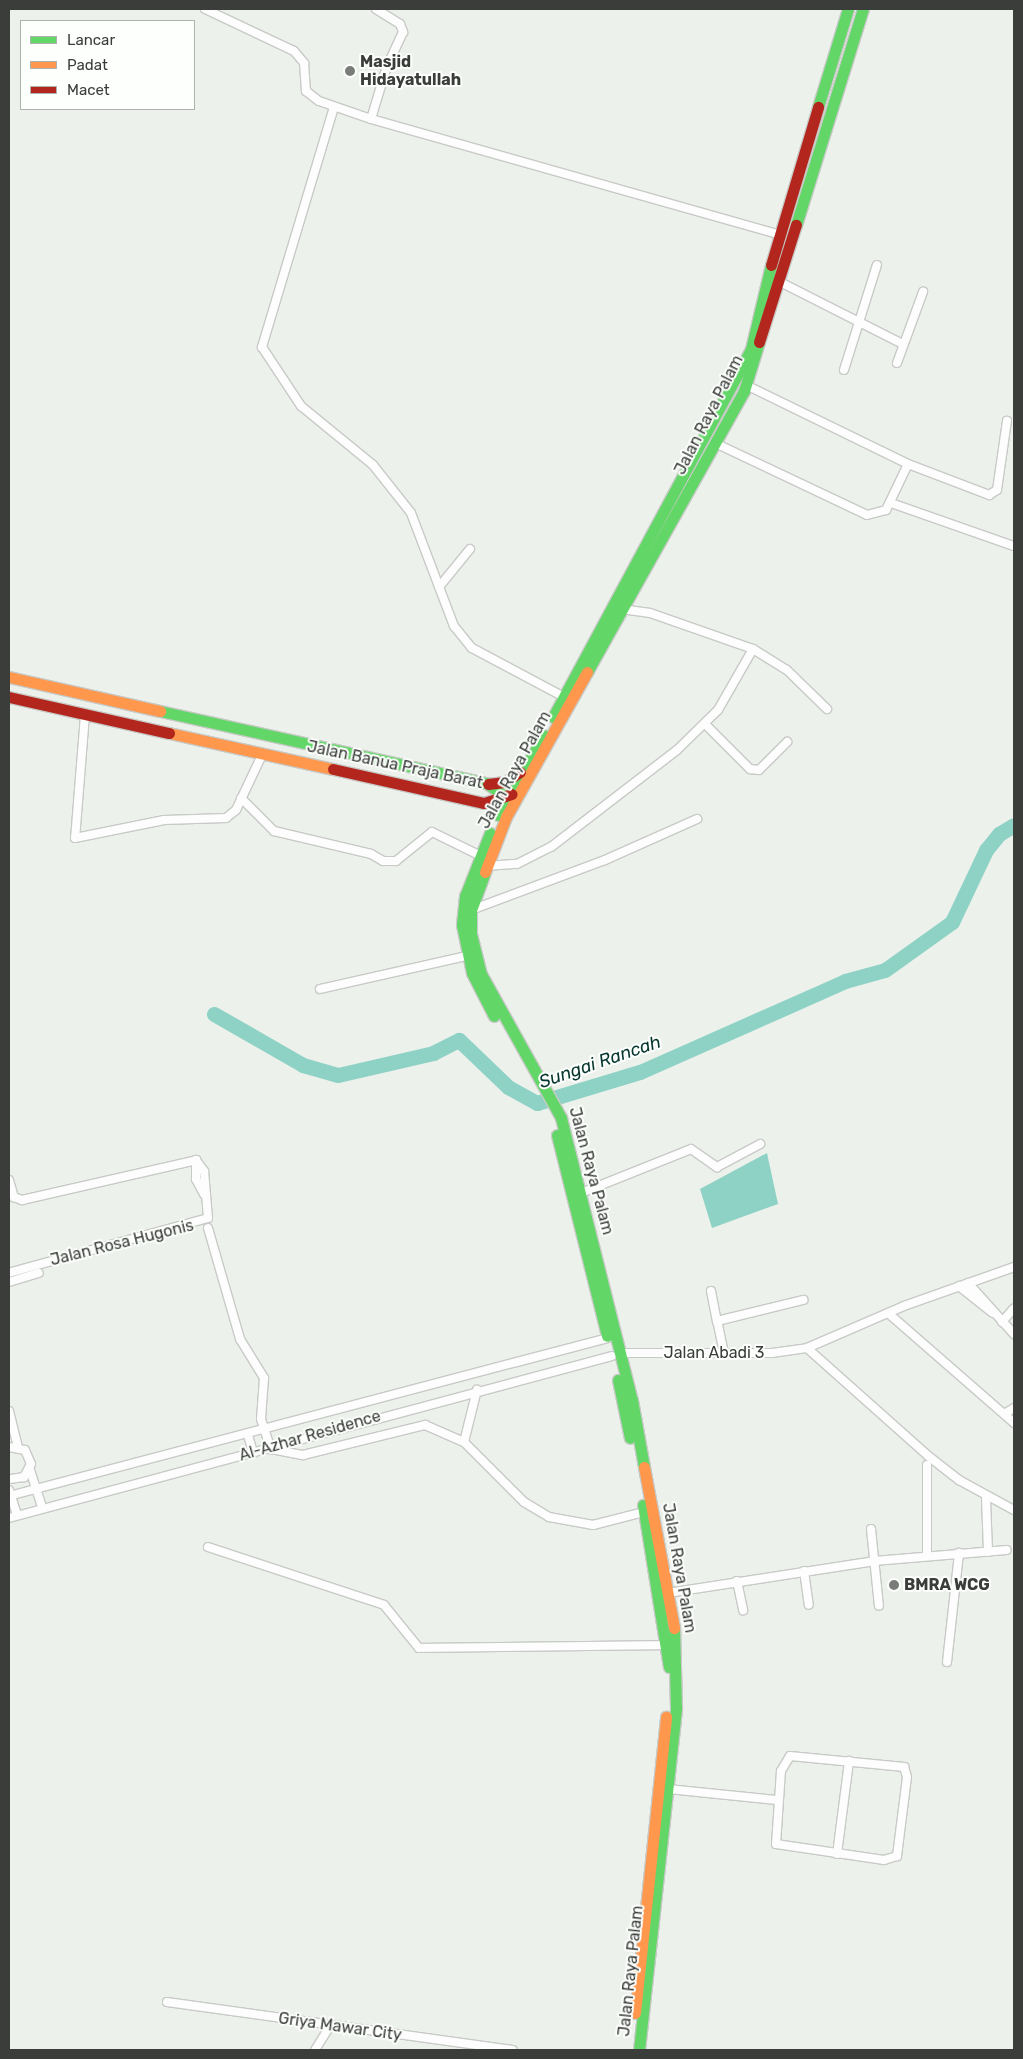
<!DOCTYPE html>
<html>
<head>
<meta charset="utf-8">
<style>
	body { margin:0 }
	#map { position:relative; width:1023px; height:2059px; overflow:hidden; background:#edf1ec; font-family:Rubik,sans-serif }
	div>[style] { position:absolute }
	.water>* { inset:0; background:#8ed2c5 }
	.river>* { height:15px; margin:-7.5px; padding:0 7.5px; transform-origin:7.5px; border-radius:7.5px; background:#8ed2c5 }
	.roads { filter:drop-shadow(1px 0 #c8cac7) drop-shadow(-1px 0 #c8cac7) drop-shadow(0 1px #c8cac7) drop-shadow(0 -1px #c8cac7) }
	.street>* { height:8px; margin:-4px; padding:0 4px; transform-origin:4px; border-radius:4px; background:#fcfdfc }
	.fast>* { height:11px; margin:-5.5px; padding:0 5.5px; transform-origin:5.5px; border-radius:5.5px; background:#63d668 }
	.slow>* { height:11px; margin:-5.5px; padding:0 5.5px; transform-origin:5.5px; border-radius:5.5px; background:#ff974d }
	.jam>* { height:11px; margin:-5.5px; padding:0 5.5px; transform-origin:5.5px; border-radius:5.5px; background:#b3261e }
	.dots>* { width:14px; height:14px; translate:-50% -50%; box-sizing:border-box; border:2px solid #fdfffd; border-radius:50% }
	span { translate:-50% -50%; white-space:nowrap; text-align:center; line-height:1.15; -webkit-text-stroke:4px #fdfffd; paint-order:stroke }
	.poi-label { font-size:16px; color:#3a3d3a; font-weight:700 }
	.left { translate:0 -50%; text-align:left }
	.street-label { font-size:16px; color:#3a3d3a }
	.water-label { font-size:18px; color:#07362f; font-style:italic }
	.frame { position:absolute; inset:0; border:10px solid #3a3d3a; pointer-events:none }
	.legend { position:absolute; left:20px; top:20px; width:175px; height:90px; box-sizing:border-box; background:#fdfffd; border:1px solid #afb1af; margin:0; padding:6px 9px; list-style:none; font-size:15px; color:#3a3d3a }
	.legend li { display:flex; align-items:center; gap:10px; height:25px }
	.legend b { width:25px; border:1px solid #afb1af }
</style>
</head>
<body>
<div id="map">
	<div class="water">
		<div style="clip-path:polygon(767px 1153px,778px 1204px,712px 1228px,700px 1189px)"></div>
	</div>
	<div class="river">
		<div style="left:214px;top:1014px;width:103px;rotate:29.8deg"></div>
		<div style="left:303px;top:1065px;width:36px;rotate:16deg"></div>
		<div style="left:338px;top:1075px;width:98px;rotate:-13deg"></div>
		<div style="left:433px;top:1053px;width:29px;rotate:-27deg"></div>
		<div style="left:459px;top:1040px;width:68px;rotate:43.8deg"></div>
		<div style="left:508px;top:1087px;width:33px;rotate:29deg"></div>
		<div style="left:537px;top:1103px;width:108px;rotate:-16.8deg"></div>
		<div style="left:640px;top:1072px;width:224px;rotate:-23.9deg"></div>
		<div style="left:845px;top:981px;width:41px;rotate:-15.4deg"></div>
		<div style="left:885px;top:970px;width:82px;rotate:-35.6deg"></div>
		<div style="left:952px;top:922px;width:80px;rotate:-64.7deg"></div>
		<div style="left:986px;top:850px;width:21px;rotate:-51deg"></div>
		<div style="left:999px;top:834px;width:17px;rotate:-31deg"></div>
	</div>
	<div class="roads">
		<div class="street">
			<div style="left:205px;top:9px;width:98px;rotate:25.3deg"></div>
			<div style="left:294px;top:51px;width:16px;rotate:50deg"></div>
			<div style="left:304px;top:63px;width:28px;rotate:86deg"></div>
			<div style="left:306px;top:91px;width:16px;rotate:38deg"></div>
			<div style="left:319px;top:101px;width:55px;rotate:19.1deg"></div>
			<div style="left:376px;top:9px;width:28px;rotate:32deg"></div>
			<div style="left:400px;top:24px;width:9px;rotate:69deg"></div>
			<div style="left:403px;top:32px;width:38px;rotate:115deg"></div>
			<div style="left:387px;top:66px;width:55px;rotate:106.8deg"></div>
			<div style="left:371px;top:119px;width:423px;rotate:15.8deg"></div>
			<div style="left:334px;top:107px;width:251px;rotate:106.7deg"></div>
			<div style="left:262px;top:347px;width:71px;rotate:56.5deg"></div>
			<div style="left:301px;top:406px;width:93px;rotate:39.3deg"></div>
			<div style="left:373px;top:465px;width:61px;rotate:51.6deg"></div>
			<div style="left:411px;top:513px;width:121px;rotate:69.2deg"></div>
			<div style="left:454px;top:626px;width:28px;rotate:51deg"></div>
			<div style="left:472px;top:648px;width:104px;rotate:28deg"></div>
			<div style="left:780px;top:282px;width:138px;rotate:26.8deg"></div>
			<div style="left:897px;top:363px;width:76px;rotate:-69.9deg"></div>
			<div style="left:844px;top:370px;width:110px;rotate:-72.6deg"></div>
			<div style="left:746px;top:385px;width:180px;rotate:26deg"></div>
			<div style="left:908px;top:464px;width:87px;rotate:20.9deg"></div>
			<div style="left:989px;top:495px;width:9px;rotate:-32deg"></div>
			<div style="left:997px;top:490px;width:70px;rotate:-81.8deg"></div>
			<div style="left:715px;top:443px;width:168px;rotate:25.3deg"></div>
			<div style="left:867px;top:515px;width:20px;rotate:-15deg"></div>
			<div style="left:886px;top:510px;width:51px;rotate:-64.4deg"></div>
			<div style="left:891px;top:503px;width:130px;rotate:19.3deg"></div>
			<div style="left:439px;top:587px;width:49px;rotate:-50.8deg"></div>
			<div style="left:753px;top:649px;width:40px;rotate:32deg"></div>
			<div style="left:787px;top:670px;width:56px;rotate:44.3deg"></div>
			<div style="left:85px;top:715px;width:123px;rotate:94.6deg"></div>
			<div style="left:75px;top:838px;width:91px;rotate:-11.4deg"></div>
			<div style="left:164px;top:820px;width:62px;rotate:-1.8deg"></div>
			<div style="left:226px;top:818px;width:13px;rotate:-39deg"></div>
			<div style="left:236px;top:810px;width:63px;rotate:-64.7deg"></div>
			<div style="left:705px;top:724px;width:64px;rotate:45deg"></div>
			<div style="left:750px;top:769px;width:9px;rotate:6deg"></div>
			<div style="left:759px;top:770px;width:40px;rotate:-45deg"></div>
			<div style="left:241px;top:798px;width:47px;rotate:45deg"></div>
			<div style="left:274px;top:831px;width:100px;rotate:13.3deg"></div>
			<div style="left:371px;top:854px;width:14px;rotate:30deg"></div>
			<div style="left:383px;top:861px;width:13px"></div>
			<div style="left:396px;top:861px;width:46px;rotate:-38.9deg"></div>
			<div style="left:432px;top:832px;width:52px;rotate:26.1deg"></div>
			<div style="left:486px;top:866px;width:31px;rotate:-4deg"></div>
			<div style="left:517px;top:864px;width:38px;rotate:-27deg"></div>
			<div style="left:551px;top:847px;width:159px;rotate:-37.6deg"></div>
			<div style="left:677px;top:750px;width:57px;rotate:-44.3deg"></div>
			<div style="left:718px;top:710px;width:70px;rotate:-60.2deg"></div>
			<div style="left:753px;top:649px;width:109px;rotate:-160.7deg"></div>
			<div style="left:650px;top:613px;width:27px;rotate:-172deg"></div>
			<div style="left:471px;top:910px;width:143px;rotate:-20.5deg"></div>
			<div style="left:605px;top:860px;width:101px;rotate:-24deg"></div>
			<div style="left:320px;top:989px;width:150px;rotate:-12.7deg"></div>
			<div style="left:196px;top:1160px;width:19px;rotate:90deg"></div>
			<div style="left:196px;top:1179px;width:17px;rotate:62deg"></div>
			<div style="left:9px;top:1180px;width:18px;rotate:74deg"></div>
			<div style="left:14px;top:1197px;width:9px;rotate:21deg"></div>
			<div style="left:22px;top:1200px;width:179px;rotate:-12.9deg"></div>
			<div style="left:196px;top:1160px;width:14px;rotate:54deg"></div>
			<div style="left:204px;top:1171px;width:47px;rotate:85.1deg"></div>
			<div style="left:208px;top:1218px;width:206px;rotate:164.6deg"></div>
			<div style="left:581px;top:1193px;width:118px;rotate:-21.8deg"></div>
			<div style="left:691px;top:1149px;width:32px;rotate:35deg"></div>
			<div style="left:717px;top:1167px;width:49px;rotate:-28.1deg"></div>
			<div style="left:208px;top:1228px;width:116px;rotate:73.9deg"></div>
			<div style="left:240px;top:1339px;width:46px;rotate:58.4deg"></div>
			<div style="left:264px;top:1378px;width:41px;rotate:94.2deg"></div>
			<div style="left:261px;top:1419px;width:32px;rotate:72deg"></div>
			<div style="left:271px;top:1449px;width:33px;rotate:11deg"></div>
			<div style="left:303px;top:1455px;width:126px;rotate:-13.8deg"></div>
			<div style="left:425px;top:1425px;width:43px;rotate:23.6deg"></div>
			<div style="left:464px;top:1442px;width:85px;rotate:45deg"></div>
			<div style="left:524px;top:1502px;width:29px;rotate:31deg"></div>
			<div style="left:549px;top:1517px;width:45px;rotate:10.3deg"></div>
			<div style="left:593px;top:1525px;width:57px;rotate:-14.3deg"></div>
			<div style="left:9px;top:1282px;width:31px;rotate:-17deg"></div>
			<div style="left:968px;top:1283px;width:69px;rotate:48deg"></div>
			<div style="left:959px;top:1286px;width:43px;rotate:38.5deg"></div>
			<div style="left:711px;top:1291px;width:31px;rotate:79deg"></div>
			<div style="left:888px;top:1313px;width:167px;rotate:41.1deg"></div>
			<div style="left:1002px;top:1322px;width:18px;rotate:-49deg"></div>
			<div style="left:807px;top:1348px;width:161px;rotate:41.7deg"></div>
			<div style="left:927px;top:1455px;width:41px;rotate:38deg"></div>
			<div style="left:959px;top:1480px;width:63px;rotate:28.6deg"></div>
			<div style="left:620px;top:1353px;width:152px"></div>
			<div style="left:772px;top:1353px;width:35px;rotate:-8deg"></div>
			<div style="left:807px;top:1348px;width:106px;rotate:-23.4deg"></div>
			<div style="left:904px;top:1306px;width:117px;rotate:-19.5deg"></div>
			<div style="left:724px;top:1353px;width:33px;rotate:-102deg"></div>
			<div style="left:717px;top:1321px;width:89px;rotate:-13.7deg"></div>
			<div style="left:9px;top:1411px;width:38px;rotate:76deg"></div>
			<div style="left:1004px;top:1414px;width:12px;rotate:-31deg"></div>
			<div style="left:248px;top:1435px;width:19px;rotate:74deg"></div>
			<div style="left:464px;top:1442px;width:54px;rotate:-76deg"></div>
			<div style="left:9px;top:1447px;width:16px;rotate:11deg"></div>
			<div style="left:25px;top:1450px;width:15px;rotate:67deg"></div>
			<div style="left:31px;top:1464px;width:15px;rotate:118deg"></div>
			<div style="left:24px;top:1477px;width:15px;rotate:172deg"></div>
			<div style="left:927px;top:1465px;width:91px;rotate:90deg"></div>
			<div style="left:30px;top:1470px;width:40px;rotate:72deg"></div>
			<div style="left:9px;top:1490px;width:26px;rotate:72deg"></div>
			<div style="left:9px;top:1496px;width:619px;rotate:-14.78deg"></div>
			<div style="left:986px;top:1499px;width:53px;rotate:87.8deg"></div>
			<div style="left:9px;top:1518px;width:624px;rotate:-15.04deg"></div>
			<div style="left:871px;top:1529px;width:77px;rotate:84.1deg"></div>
			<div style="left:208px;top:1547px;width:185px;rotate:18.2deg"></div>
			<div style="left:384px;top:1605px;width:55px;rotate:50.9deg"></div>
			<div style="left:419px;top:1648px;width:249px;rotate:-0.7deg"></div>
			<div style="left:804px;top:1571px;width:34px;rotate:82deg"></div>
			<div style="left:737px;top:1581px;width:30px;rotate:78deg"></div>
			<div style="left:668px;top:1593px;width:208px;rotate:-8.8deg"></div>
			<div style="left:874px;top:1561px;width:133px;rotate:-4.7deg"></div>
			<div style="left:947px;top:1662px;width:110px;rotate:-83.7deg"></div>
			<div style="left:790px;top:1756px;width:115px;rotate:5.5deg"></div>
			<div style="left:904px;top:1767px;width:10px;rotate:73deg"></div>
			<div style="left:907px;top:1777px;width:80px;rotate:97.2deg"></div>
			<div style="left:897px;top:1856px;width:14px;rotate:163deg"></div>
			<div style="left:884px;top:1860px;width:109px;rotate:-171.6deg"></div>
			<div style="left:776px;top:1844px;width:73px;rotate:-86.1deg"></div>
			<div style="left:781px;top:1771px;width:17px;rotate:-59deg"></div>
			<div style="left:667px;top:1789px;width:111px;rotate:5.7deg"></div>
			<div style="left:837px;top:1854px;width:94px;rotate:-82.6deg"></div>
			<div style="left:167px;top:2002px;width:349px;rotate:7.9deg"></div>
			<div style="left:315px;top:2050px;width:28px;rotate:-58deg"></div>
		</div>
		<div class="fast">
			<div style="left:818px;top:107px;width:102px;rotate:-73deg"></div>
			<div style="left:796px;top:225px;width:226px;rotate:-72.8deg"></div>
			<div style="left:587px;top:672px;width:322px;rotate:-60.8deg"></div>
			<div style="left:744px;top:391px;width:51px;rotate:-73deg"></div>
			<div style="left:160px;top:711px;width:336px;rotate:12.5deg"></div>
			<div style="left:488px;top:784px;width:22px;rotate:36deg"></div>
			<div style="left:553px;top:717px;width:418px;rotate:-61.7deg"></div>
			<div style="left:751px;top:349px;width:86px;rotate:-76.6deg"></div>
			<div style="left:498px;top:815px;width:92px;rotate:-60.1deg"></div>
			<div style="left:490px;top:833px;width:68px;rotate:111.6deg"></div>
			<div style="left:465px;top:896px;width:29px;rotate:96deg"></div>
			<div style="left:462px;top:925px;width:49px;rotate:78.2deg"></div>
			<div style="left:472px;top:973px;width:48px;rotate:62.9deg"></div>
			<div style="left:485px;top:872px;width:40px;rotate:110.2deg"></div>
			<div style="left:471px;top:910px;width:24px;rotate:90deg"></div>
			<div style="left:471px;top:934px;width:41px;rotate:76deg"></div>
			<div style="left:481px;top:974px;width:165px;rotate:60.9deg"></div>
			<div style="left:561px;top:1118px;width:291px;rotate:75.9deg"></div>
			<div style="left:632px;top:1400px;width:68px;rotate:79.8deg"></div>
			<div style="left:557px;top:1135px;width:207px;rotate:76deg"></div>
			<div style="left:618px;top:1380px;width:59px;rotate:78.3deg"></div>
			<div style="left:643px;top:1505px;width:164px;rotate:80.9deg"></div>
			<div style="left:639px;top:2050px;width:344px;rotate:-83.8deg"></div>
			<div style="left:676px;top:1708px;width:80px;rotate:-91.4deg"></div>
		</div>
		<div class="slow">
			<div style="left:9px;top:677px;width:155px;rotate:12.7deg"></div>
			<div style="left:169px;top:733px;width:168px;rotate:12.4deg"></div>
			<div style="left:485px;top:872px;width:59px;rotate:-69.1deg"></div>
			<div style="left:506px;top:817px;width:166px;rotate:-60.8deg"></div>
			<div style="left:644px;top:1467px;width:164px;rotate:79.4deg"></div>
			<div style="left:635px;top:2013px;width:298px;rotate:-84deg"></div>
		</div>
		<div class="jam">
			<div style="left:771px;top:265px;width:165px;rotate:-73.4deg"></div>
			<div style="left:759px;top:342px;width:123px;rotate:-72.5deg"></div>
			<div style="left:9px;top:697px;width:164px;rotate:12.7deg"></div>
			<div style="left:333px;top:769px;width:155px;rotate:12.7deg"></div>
			<div style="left:484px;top:803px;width:29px;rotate:-18deg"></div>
			<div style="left:488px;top:784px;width:17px;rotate:-7deg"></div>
			<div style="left:505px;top:782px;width:18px;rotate:-34deg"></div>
		</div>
	</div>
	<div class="dots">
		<div style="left:350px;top:71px;background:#797c78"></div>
		<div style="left:894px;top:1585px;background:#797c78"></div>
	</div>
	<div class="poi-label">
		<span class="left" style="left:360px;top:71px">Masjid<br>Hidayatullah</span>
		<span class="left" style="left:904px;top:1585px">BMRA WCG</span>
	</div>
	<div class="street-label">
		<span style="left:709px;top:415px;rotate:-63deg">Jalan Raya Palam</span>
		<span style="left:395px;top:765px;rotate:12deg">Jalan Banua Praja Barat</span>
		<span style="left:515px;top:770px;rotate:-61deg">Jalan Raya Palam</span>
		<span style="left:591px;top:1171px;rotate:75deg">Jalan Raya Palam</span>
		<span style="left:122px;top:1243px;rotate:-14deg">Jalan Rosa Hugonis</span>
		<span style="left:714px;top:1353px">Jalan Abadi 3</span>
		<span style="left:310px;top:1436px;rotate:-16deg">Al-Azhar Residence</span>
		<span style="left:679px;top:1568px;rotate:80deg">Jalan Raya Palam</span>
		<span style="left:631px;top:1971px;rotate:-84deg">Jalan Raya Palam</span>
		<span style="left:340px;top:2027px;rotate:8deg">Griya Mawar City</span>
	</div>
	<div class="water-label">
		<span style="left:600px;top:1062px;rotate:-19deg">Sungai Rancah</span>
	</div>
	<div class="frame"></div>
	<ul class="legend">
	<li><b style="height:6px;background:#63d668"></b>Lancar</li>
	<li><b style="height:6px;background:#ff974d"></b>Padat</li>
	<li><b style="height:6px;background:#b3261e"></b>Macet</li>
	</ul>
</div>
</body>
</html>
